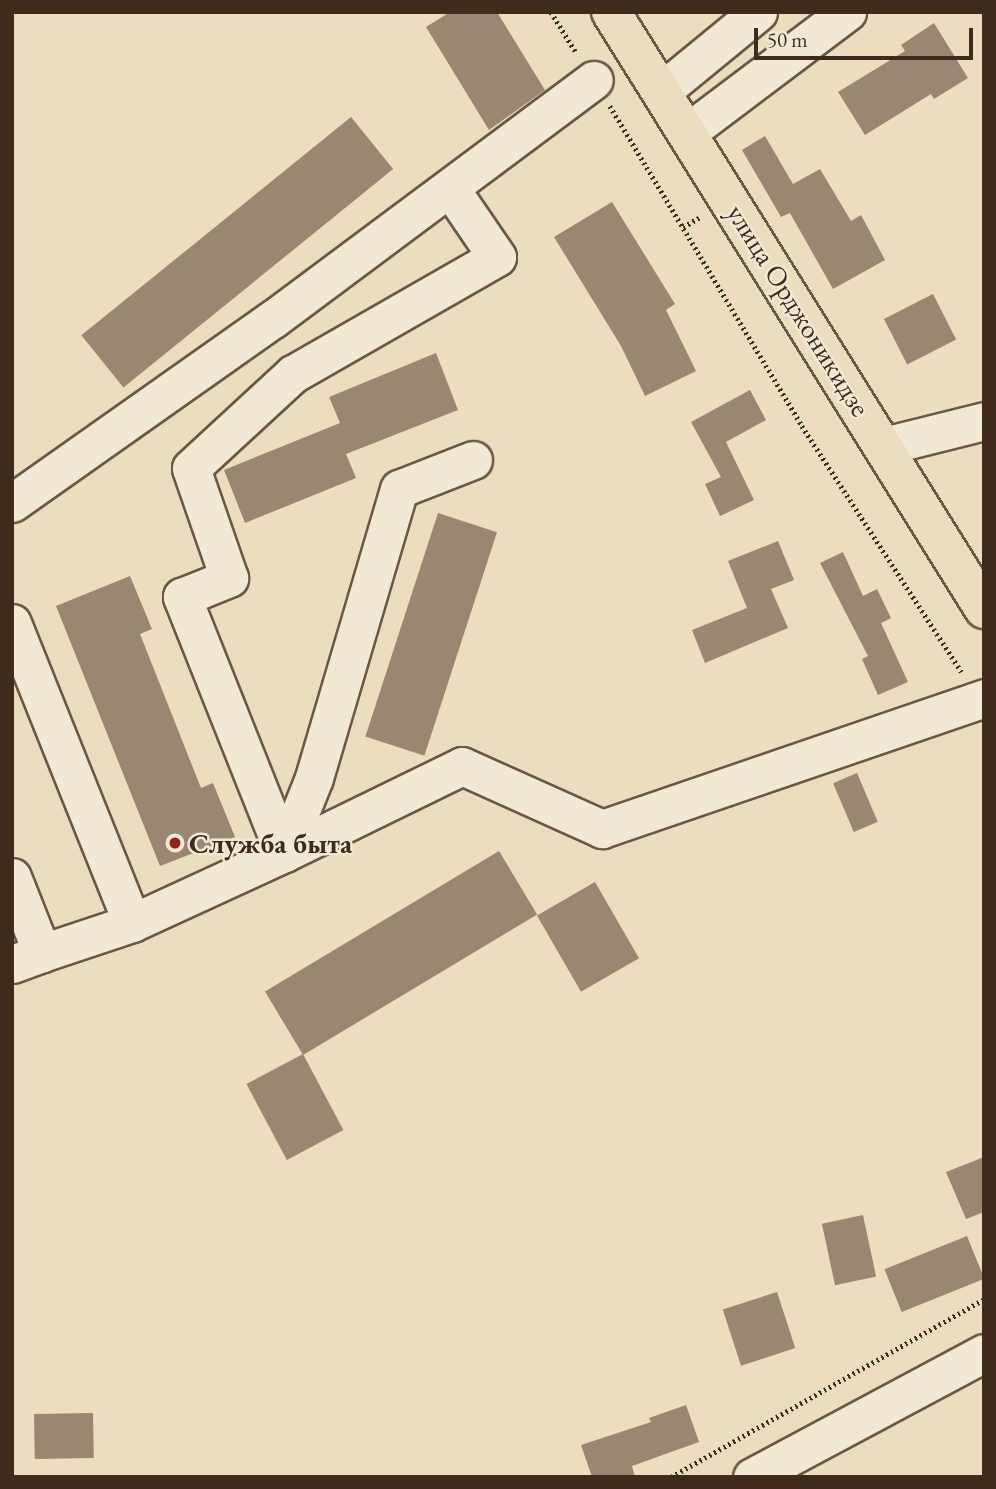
<!DOCTYPE html>
<html>
<head>
<meta charset="utf-8">
<style>
	body { margin:0 }
	#map { position:relative; width:996px; height:1489px; overflow:hidden; background:#ebddbe; font-family:"EB Garamond",serif }
	div>[style] { position:absolute }
	.building>* { inset:0; background:#998771; transform-origin:0 0 }
	.path>* { height:4.5px; margin-top:-2.25px; transform-origin:0; background:repeating-linear-gradient(90deg,#402a1d 0 2px,transparent 0 5.5px) }
	.roads { filter:drop-shadow(2px 0 #6b5745) drop-shadow(-2px 0 #6b5745) drop-shadow(0 2px #6b5745) drop-shadow(0 -2px #6b5745) }
	.minor>* { height:37px; margin:-18.5px; padding:0 18.5px; transform-origin:18.5px; border-radius:18.5px; background:#f2e9d5 }
	.major>* { height:38px; margin:-19px; padding:0 19px; transform-origin:19px; border-radius:19px; background:#ebddbe }
	.dots>* { width:19px; height:19px; translate:-50% -50%; box-sizing:border-box; border:4px solid #f2e9d5; border-radius:50% }
	span { translate:-50% -50%; white-space:nowrap; text-align:center; line-height:1.15; -webkit-text-stroke:5px #f2e9d5; paint-order:stroke }
	.street-label { font-size:28px; color:#402a1d }
	.poi-label { font-size:28px; color:#402a1d; font-weight:700 }
	.left { translate:0 -50%; text-align:left }
	.frame { position:absolute; inset:0; border:14px solid #402a1d; pointer-events:none }
	.scale { position:absolute; left:754px; top:28px; width:219px; height:32px; box-sizing:border-box; border:4px solid #402a1d; border-top:0; padding-left:9px; font-size:21px; line-height:24px; white-space:nowrap; color:#402a1d; -webkit-text-stroke:5px #f2e9d5; paint-order:stroke }
</style>
</head>
<body>
<div id="map">
	<div class="building">
		<div style="clip-path:polygon(450px 12px,497px 12px,545px 90px,489px 130px,426px 27px)"></div>
		<div style="clip-path:polygon(934px 23px,968px 78px,934px 99px,931px 94px,865px 135px,838px 92px,905px 51px,901px 45px)"></div>
		<div style="left:351px;top:117px;width:67px;height:347px;rotate:51deg"></div>
		<div style="clip-path:polygon(765px 136px,793px 184px,820px 169px,851px 221px,861px 215px,885px 260px,833px 289px,790px 213px,781px 217px,742px 150px)"></div>
		<div style="clip-path:polygon(612px 202px,675px 304px,666px 310px,696px 371px,645px 396px,621px 346px,554px 237px)"></div>
		<div style="left:933px;top:294px;width:51px;height:55px;rotate:63deg"></div>
		<div style="clip-path:polygon(436px 353px,458px 410px,346px 454px,356px 478px,245px 523px,224px 470px,340px 423px,329px 397px)"></div>
		<div style="clip-path:polygon(750px 390px,766px 420px,726px 442px,754px 500px,720px 516px,705px 484px,721px 477px,691px 422px)"></div>
		<div style="left:438px;top:513px;width:62px;height:235px;rotate:18deg"></div>
		<div style="clip-path:polygon(778px 541px,794px 580px,771px 589px,788px 628px,705px 663px,692px 630px,747px 608px,728px 561px)"></div>
		<div style="clip-path:polygon(843px 552px,863px 596px,877px 589px,891px 618px,881px 623px,908px 682px,878px 695px,862px 659px,868px 656px,820px 563px)"></div>
		<div style="clip-path:polygon(130px 576px,152px 629px,140px 634px,201px 788px,213px 783px,235px 837px,160px 866px,56px 606px)"></div>
		<div style="left:857px;top:773px;width:53px;height:26px;rotate:67deg"></div>
		<div style="left:499px;top:851px;width:74px;height:273px;rotate:59deg"></div>
		<div style="left:595px;top:882px;width:88px;height:67px;rotate:60deg"></div>
		<div style="left:303px;top:1054px;width:86px;height:64px;rotate:62deg"></div>
		<div style="clip-path:polygon(984px 1157px,984px 1212px,966px 1219px,946px 1172px)"></div>
		<div style="left:863px;top:1215px;width:63px;height:42px;rotate:78deg"></div>
		<div style="left:967px;top:1236px;width:46px;height:89px;rotate:68deg"></div>
		<div style="left:777px;top:1292px;width:59px;height:57px;rotate:72deg"></div>
		<div style="clip-path:polygon(686px 1405px,699px 1442px,632px 1466px,635px 1477px,592px 1477px,581px 1445px,651px 1422px,649px 1418px)"></div>
		<div style="left:93px;top:1413px;width:45px;height:59px;rotate:89deg"></div>
	</div>
	<div class="path">
		<div style="left:551px;top:12px;width:49px;rotate:58.2deg"></div>
		<div style="left:610px;top:106px;width:373px;rotate:59deg"></div>
		<div style="left:802px;top:426px;width:293px;rotate:57deg"></div>
		<div style="left:683px;top:227px;width:20px;rotate:-30deg"></div>
		<div style="left:671px;top:1477px;width:360px;rotate:-29.6deg"></div>
	</div>
	<div class="roads">
		<div class="minor">
			<div style="left:663px;top:90px;width:123px;rotate:-39.4deg"></div>
			<div style="left:689px;top:131px;width:198px;rotate:-37deg"></div>
			<div style="left:884px;top:446px;width:103px;rotate:-14deg"></div>
			<div style="left:473px;top:460px;width:79px;rotate:158.6deg"></div>
			<div style="left:399px;top:489px;width:301px;rotate:106.4deg"></div>
			<div style="left:314px;top:778px;width:81px;rotate:111.8deg"></div>
			<div style="left:284px;top:853px;width:198px;rotate:-26deg"></div>
			<div style="left:462px;top:766px;width:154px;rotate:24.2deg"></div>
			<div style="left:602px;top:829px;width:404px;rotate:-18.9deg"></div>
			<div style="left:12px;top:503px;width:319px;rotate:-35.2deg"></div>
			<div style="left:273px;top:319px;width:400px;rotate:-36.7deg"></div>
			<div style="left:12px;top:623px;width:323px;rotate:68.2deg"></div>
			<div style="left:132px;top:923px;width:167px;rotate:-24.7deg"></div>
			<div style="left:284px;top:853px;width:276px;rotate:-111.7deg"></div>
			<div style="left:182px;top:597px;width:51px;rotate:-22deg"></div>
			<div style="left:229px;top:578px;width:116px;rotate:-109.1deg"></div>
			<div style="left:191px;top:468px;width:139px;rotate:-42.7deg"></div>
			<div style="left:293px;top:374px;width:235px;rotate:-29.8deg"></div>
			<div style="left:497px;top:257px;width:83px;rotate:-124.3deg"></div>
			<div style="left:12px;top:877px;width:82px;rotate:68.5deg"></div>
			<div style="left:42px;top:953px;width:95px;rotate:-18.4deg"></div>
			<div style="left:12px;top:964px;width:32px;rotate:-20deg"></div>
			<div style="left:752px;top:1477px;width:263px;rotate:-28.1deg"></div>
		</div>
		<div class="major">
			<div style="left:611px;top:12px;width:704px;rotate:58deg"></div>
		</div>
	</div>
	<div class="dots">
		<div style="left:175px;top:843px;background:#8f2418"></div>
	</div>
	<div class="street-label">
		<span style="left:799px;top:310px;rotate:58deg">улица Орджоникидзе</span>
	</div>
	<div class="poi-label">
		<span class="left" style="left:189px;top:843px">Служба быта</span>
	</div>
	<div class="frame"></div>
	<div class="scale">50 m</div>
</div>
</body>
</html>
